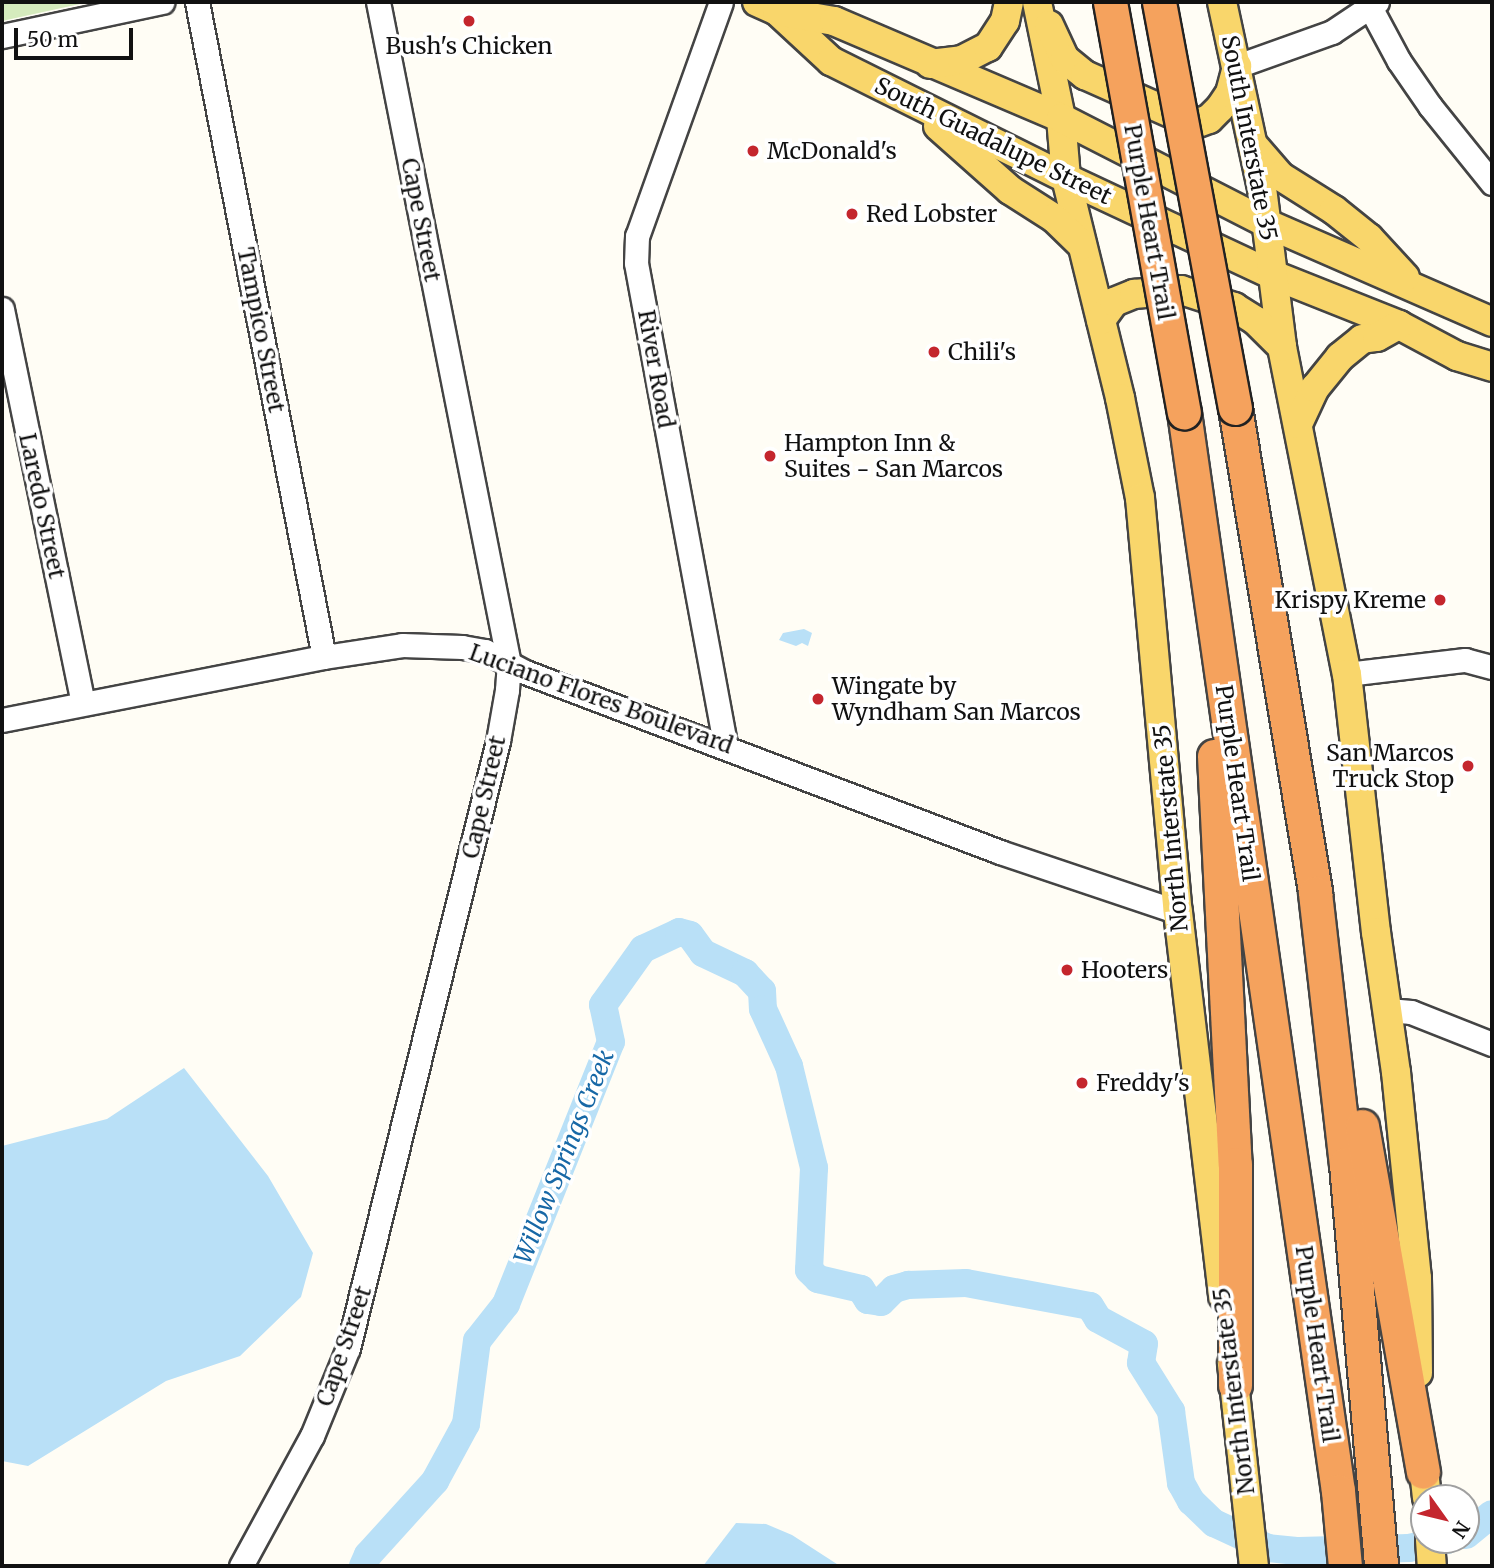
<!DOCTYPE html>
<html>
<head>
<meta charset="utf-8">
<style>
	body { margin:0 }
	#map { position:relative; width:1494px; height:1568px; overflow:hidden; background:#fffdf5; font-family:Merriweather,serif }
	div>[style] { position:absolute }
	.green>* { inset:0; background:#d5ebbd }
	.water>* { inset:0; background:#b9e0f7 }
	.river>* { height:28px; margin:-14px; padding:0 14px; transform-origin:14px; border-radius:14px; background:#b9e0f7 }
	.roads { filter:drop-shadow(2px 0 #444) drop-shadow(-2px 0 #444) drop-shadow(0 2px #444) drop-shadow(0 -2px #444) }
	.minor>* { height:23px; margin:-11.5px; padding:0 11.5px; transform-origin:11.5px; border-radius:11.5px; background:#fff }
	.major>* { height:28px; margin:-14px; padding:0 14px; transform-origin:14px; border-radius:14px; background:#f9d66b }
	.highway>* { height:33px; margin:-16.5px; padding:0 16.5px; transform-origin:16.5px; border-radius:16.5px; background:#f5a25d }
	.bridges { filter:drop-shadow(2px 0 #222) drop-shadow(-2px 0 #222) drop-shadow(0 2px #222) drop-shadow(0 -2px #222) }
	.highway-bridge>* { height:33px; margin:-16.5px; padding:0 16.5px; transform-origin:16.5px; border-radius:16.5px; background:#f5a25d }
	.dots>* { width:19px; height:19px; translate:-50% -50%; box-sizing:border-box; border:4px solid #fff; border-radius:50% }
	span { translate:-50% -50%; white-space:nowrap; text-align:center; line-height:1.15; -webkit-text-stroke:7px #fff; paint-order:stroke }
	.poi-label { font-size:23px; color:#111 }
	.left { translate:0 -50%; text-align:left }
	.right { translate:-100% -50%; text-align:right }
	.street-label { font-size:23px; color:#111 }
	.water-label { font-size:24px; color:#1768a6; font-style:italic }
	.frame { position:absolute; inset:0; border:4px solid #111; pointer-events:none }
	.north { position:absolute; left:1410px; top:1484px; width:70px; height:70px; box-sizing:border-box; background:#fff; border:2px solid #a0a0a0; border-radius:50%; rotate:124deg; font-size:19px; font-weight:700; line-height:28px; text-align:center; color:#111 }
	.north::after { content:''; display:block; margin:auto; width:24px; height:32px; background:#c4262e; clip-path:polygon(50% 0,100% 100%,50% 72%,0 100%) }
	.scale { position:absolute; left:14px; top:28px; width:119px; height:32px; box-sizing:border-box; border:4px solid #111; border-top:0; padding-left:9px; font-size:21px; line-height:24px; white-space:nowrap; color:#111; -webkit-text-stroke:5px #fff; paint-order:stroke }
</style>
</head>
<body>
<div id="map">
	<div class="green">
		<div style="clip-path:polygon(2px 2px,89px 2px,2px 21px)"></div>
	</div>
	<div class="water">
		<div style="clip-path:polygon(804px 629px,812px 633px,808px 646px,802px 643px,796px 646px,779px 640px,783px 633px)"></div>
		<div style="clip-path:polygon(184px 1068px,268px 1176px,313px 1253px,301px 1297px,240px 1356px,166px 1381px,28px 1466px,2px 1461px,2px 1146px,107px 1119px)"></div>
		<div style="clip-path:polygon(736px 1523px,766px 1524px,792px 1535px,840px 1566px,703px 1566px)"></div>
	</div>
	<div class="river">
		<div style="left:1466px;top:1535px;width:33px;rotate:-39deg"></div>
		<div style="left:363px;top:1566px;width:12px;rotate:-66deg"></div>
		<div style="left:368px;top:1555px;width:100px;rotate:-47.8deg"></div>
		<div style="left:435px;top:1481px;width:65px;rotate:-61.5deg"></div>
		<div style="left:466px;top:1424px;width:84px;rotate:-82.5deg"></div>
		<div style="left:477px;top:1341px;width:47px;rotate:-51.9deg"></div>
		<div style="left:506px;top:1304px;width:282px;rotate:-68.2deg"></div>
		<div style="left:611px;top:1042px;width:38px;rotate:-102deg"></div>
		<div style="left:603px;top:1005px;width:69px;rotate:-54.5deg"></div>
		<div style="left:643px;top:949px;width:40px;rotate:-25deg"></div>
		<div style="left:679px;top:932px;width:11px;rotate:15deg"></div>
		<div style="left:690px;top:935px;width:22px;rotate:54deg"></div>
		<div style="left:703px;top:953px;width:47px;rotate:25.5deg"></div>
		<div style="left:745px;top:973px;width:25px;rotate:47deg"></div>
		<div style="left:762px;top:991px;width:18px;rotate:87deg"></div>
		<div style="left:763px;top:1009px;width:63px;rotate:65.5deg"></div>
		<div style="left:789px;top:1066px;width:105px;rotate:76.2deg"></div>
		<div style="left:814px;top:1168px;width:102px;rotate:92.8deg"></div>
		<div style="left:809px;top:1270px;width:13px;rotate:45deg"></div>
		<div style="left:818px;top:1279px;width:44px;rotate:13.1deg"></div>
		<div style="left:861px;top:1289px;width:13px;rotate:58deg"></div>
		<div style="left:868px;top:1300px;width:13px;rotate:9deg"></div>
		<div style="left:881px;top:1302px;width:18px;rotate:-45deg"></div>
		<div style="left:894px;top:1289px;width:15px;rotate:-16deg"></div>
		<div style="left:908px;top:1285px;width:58px;rotate:-2deg"></div>
		<div style="left:966px;top:1283px;width:126px;rotate:10.5deg"></div>
		<div style="left:1090px;top:1306px;width:15px;rotate:58deg"></div>
		<div style="left:1098px;top:1319px;width:52px;rotate:28.5deg"></div>
		<div style="left:1144px;top:1344px;width:19px;rotate:99deg"></div>
		<div style="left:1141px;top:1363px;width:57px;rotate:58deg"></div>
		<div style="left:1171px;top:1411px;width:73px;rotate:82.1deg"></div>
		<div style="left:1181px;top:1483px;width:21px;rotate:61deg"></div>
		<div style="left:1191px;top:1501px;width:32px;rotate:44deg"></div>
		<div style="left:1214px;top:1523px;width:60px;rotate:24.8deg"></div>
		<div style="left:1268px;top:1548px;width:31px;rotate:6deg"></div>
		<div style="left:1299px;top:1551px;width:110px;rotate:-1.6deg"></div>
		<div style="left:1409px;top:1548px;width:40px;rotate:-12deg"></div>
	</div>
	<div class="roads">
		<div class="minor">
			<div style="left:197px;top:2px;width:667px;rotate:79.03deg"></div>
			<div style="left:721px;top:2px;width:249px;rotate:109.7deg"></div>
			<div style="left:637px;top:236px;width:27px;rotate:92deg"></div>
			<div style="left:636px;top:263px;width:490px;rotate:79.5deg"></div>
			<div style="left:1370px;top:7px;width:61px;rotate:61.8deg"></div>
			<div style="left:1399px;top:61px;width:55px;rotate:55.4deg"></div>
			<div style="left:1430px;top:106px;width:99px;rotate:51.2deg"></div>
			<div style="left:2px;top:36px;width:164px;rotate:-12deg"></div>
			<div style="left:1237px;top:66px;width:101px;rotate:-19.7deg"></div>
			<div style="left:1332px;top:32px;width:54px;rotate:-33.7deg"></div>
			<div style="left:2px;top:309px;width:402px;rotate:78.4deg"></div>
			<div style="left:1347px;top:674px;width:119px;rotate:-6.8deg"></div>
			<div style="left:1465px;top:660px;width:28px;rotate:15deg"></div>
			<div style="left:2px;top:720px;width:328px;rotate:-11.1deg"></div>
			<div style="left:324px;top:657px;width:79px;rotate:-8.7deg"></div>
			<div style="left:402px;top:645px;width:60px;rotate:1.9deg"></div>
			<div style="left:462px;top:647px;width:23px;rotate:10deg"></div>
			<div style="left:485px;top:651px;width:45px;rotate:27.7deg"></div>
			<div style="left:525px;top:672px;width:508px;rotate:20.75deg"></div>
			<div style="left:1000px;top:852px;width:188px;rotate:18.6deg"></div>
			<div style="left:1388px;top:1010px;width:23px;rotate:5deg"></div>
			<div style="left:1411px;top:1012px;width:87px;rotate:21.6deg"></div>
			<div style="left:241px;top:1566px;width:148px;rotate:-61.4deg"></div>
			<div style="left:312px;top:1436px;width:95px;rotate:-67.8deg"></div>
			<div style="left:348px;top:1348px;width:625px;rotate:-76.12deg"></div>
			<div style="left:498px;top:741px;width:52px;rotate:-80deg"></div>
			<div style="left:507px;top:690px;width:26px;rotate:-86deg"></div>
			<div style="left:509px;top:664px;width:675px;rotate:-101.19deg"></div>
		</div>
		<div class="major">
			<div style="left:757px;top:2px;width:22px;rotate:24deg"></div>
			<div style="left:777px;top:11px;width:74px;rotate:42.8deg"></div>
			<div style="left:831px;top:61px;width:263px;rotate:26.5deg"></div>
			<div style="left:1066px;top:178px;width:226px;rotate:25.1deg"></div>
			<div style="left:1271px;top:274px;width:138px;rotate:21.7deg"></div>
			<div style="left:1399px;top:325px;width:66px;rotate:28.1deg"></div>
			<div style="left:1457px;top:356px;width:37px;rotate:17deg"></div>
			<div style="left:1037px;top:2px;width:118px;rotate:78.3deg"></div>
			<div style="left:1061px;top:118px;width:60px;rotate:85.2deg"></div>
			<div style="left:1066px;top:178px;width:227px;rotate:76.2deg"></div>
			<div style="left:1120px;top:398px;width:102px;rotate:78.7deg"></div>
			<div style="left:1140px;top:498px;width:416px;rotate:84.8deg"></div>
			<div style="left:1178px;top:912px;width:387px;rotate:83.3deg"></div>
			<div style="left:1222px;top:2px;width:190px;rotate:77.9deg"></div>
			<div style="left:1262px;top:188px;width:160px;rotate:82.8deg"></div>
			<div style="left:1282px;top:347px;width:333px;rotate:78.8deg"></div>
			<div style="left:1347px;top:674px;width:260px;rotate:83.6deg"></div>
			<div style="left:1376px;top:932px;width:141px;rotate:81.9deg"></div>
			<div style="left:1396px;top:1072px;width:207px;rotate:84.2deg"></div>
			<div style="left:1417px;top:1278px;width:95px;rotate:89.4deg"></div>
			<div style="left:777px;top:11px;width:58px;rotate:10deg"></div>
			<div style="left:834px;top:21px;width:247px;rotate:23.1deg"></div>
			<div style="left:1061px;top:118px;width:233px;rotate:27.1deg"></div>
			<div style="left:1268px;top:224px;width:244px;rotate:23.6deg"></div>
			<div style="left:1049px;top:25px;width:38px;rotate:65deg"></div>
			<div style="left:1065px;top:59px;width:26px;rotate:39deg"></div>
			<div style="left:1085px;top:75px;width:120px;rotate:24deg"></div>
			<div style="left:1195px;top:124px;width:15px;rotate:-20deg"></div>
			<div style="left:1209px;top:119px;width:16px;rotate:-45deg"></div>
			<div style="left:1220px;top:108px;width:18px;rotate:-56deg"></div>
			<div style="left:1230px;top:93px;width:28px;rotate:-75deg"></div>
			<div style="left:930px;top:64px;width:32px;rotate:-7deg"></div>
			<div style="left:962px;top:60px;width:29px;rotate:-27deg"></div>
			<div style="left:988px;top:47px;width:31px;rotate:-57deg"></div>
			<div style="left:1005px;top:21px;width:19px;rotate:-78deg"></div>
			<div style="left:938px;top:126px;width:96px;rotate:41.6deg"></div>
			<div style="left:1010px;top:190px;width:52px;rotate:32.5deg"></div>
			<div style="left:1054px;top:218px;width:39px;rotate:44deg"></div>
			<div style="left:1255px;top:147px;width:38px;rotate:49deg"></div>
			<div style="left:1280px;top:176px;width:64px;rotate:32.2deg"></div>
			<div style="left:1334px;top:210px;width:45px;rotate:38.7deg"></div>
			<div style="left:1369px;top:238px;width:53px;rotate:47.3deg"></div>
			<div style="left:1101px;top:320px;width:22px;rotate:-54deg"></div>
			<div style="left:1114px;top:302px;width:22px;rotate:-22deg"></div>
			<div style="left:1134px;top:294px;width:47px;rotate:-4.9deg"></div>
			<div style="left:1181px;top:290px;width:56px;rotate:17.8deg"></div>
			<div style="left:1234px;top:307px;width:26px;rotate:32deg"></div>
			<div style="left:1256px;top:321px;width:37px;rotate:45deg"></div>
			<div style="left:1298px;top:424px;width:40px;rotate:-65deg"></div>
			<div style="left:1315px;top:388px;width:40px;rotate:-51deg"></div>
			<div style="left:1340px;top:357px;width:28px;rotate:-39deg"></div>
			<div style="left:1362px;top:339px;width:15px;rotate:-8deg"></div>
			<div style="left:1377px;top:337px;width:25px;rotate:-29deg"></div>
			<div style="left:1232px;top:1364px;width:203px;rotate:83.8deg"></div>
			<div style="left:1422px;top:1452px;width:46px;rotate:83.8deg"></div>
			<div style="left:1430px;top:1540px;width:26px;rotate:86deg"></div>
		</div>
		<div class="highway">
			<div style="left:1235px;top:408px;width:492px;rotate:80.6deg"></div>
			<div style="left:1315px;top:893px;width:273px;rotate:83.5deg"></div>
			<div style="left:1346px;top:1164px;width:404px;rotate:85deg"></div>
			<div style="left:1184px;top:412px;width:1090px;rotate:81.88deg"></div>
			<div style="left:1338px;top:1491px;width:75px;rotate:84.7deg"></div>
			<div style="left:1214px;top:756px;width:409px;rotate:87.1deg"></div>
			<div style="left:1235px;top:1164px;width:221px;rotate:90deg"></div>
			<div style="left:1362px;top:1126px;width:351px;rotate:80deg"></div>
		</div>
	</div>
	<div class="bridges">
		<div class="highway-bridge">
			<div style="left:1110px;top:2px;width:417px;rotate:79.8deg"></div>
			<div style="left:1159px;top:2px;width:413px;rotate:79.4deg"></div>
		</div>
	</div>
	<div class="dots">
		<div style="left:469px;top:21px;background:#c4262e"></div>
		<div style="left:753px;top:151px;background:#c4262e"></div>
		<div style="left:852px;top:214px;background:#c4262e"></div>
		<div style="left:934px;top:352px;background:#c4262e"></div>
		<div style="left:770px;top:456px;background:#c4262e"></div>
		<div style="left:1440px;top:600px;background:#c4262e"></div>
		<div style="left:818px;top:699px;background:#c4262e"></div>
		<div style="left:1468px;top:766px;background:#c4262e"></div>
		<div style="left:1067px;top:970px;background:#c4262e"></div>
		<div style="left:1082px;top:1083px;background:#c4262e"></div>
	</div>
	<div class="poi-label">
		<span style="left:469px;top:46px">Bush's Chicken</span>
		<span class="left" style="left:767px;top:151px">McDonald's</span>
		<span class="left" style="left:866px;top:214px">Red Lobster</span>
		<span class="left" style="left:948px;top:352px">Chili's</span>
		<span class="left" style="left:784px;top:456px">Hampton Inn &amp;<br>Suites - San Marcos</span>
		<span class="right" style="left:1426px;top:600px">Krispy Kreme</span>
		<span class="left" style="left:832px;top:699px">Wingate by<br>Wyndham San Marcos</span>
		<span class="right" style="left:1454px;top:766px">San Marcos<br>Truck Stop</span>
		<span class="left" style="left:1081px;top:970px">Hooters</span>
		<span class="left" style="left:1096px;top:1083px">Freddy's</span>
	</div>
	<div class="street-label">
		<span style="left:1249px;top:138px;rotate:79deg">South Interstate 35</span>
		<span style="left:993px;top:141px;rotate:26deg">South Guadalupe Street</span>
		<span style="left:421px;top:220px;rotate:79deg">Cape Street</span>
		<span style="left:1149px;top:222px;rotate:80deg">Purple Heart Trail</span>
		<span style="left:261px;top:330px;rotate:79deg">Tampico Street</span>
		<span style="left:656px;top:369px;rotate:80deg">River Road</span>
		<span style="left:42px;top:506px;rotate:78deg">Laredo Street</span>
		<span style="left:601px;top:699px;rotate:20deg">Luciano Flores Boulevard</span>
		<span style="left:1237px;top:783px;rotate:82deg">Purple Heart Trail</span>
		<span style="left:484px;top:797px;rotate:-77deg">Cape Street</span>
		<span style="left:1171px;top:828px;rotate:-95deg">North Interstate 35</span>
		<span style="left:1317px;top:1344px;rotate:82deg">Purple Heart Trail</span>
		<span style="left:344px;top:1346px;rotate:-71deg">Cape Street</span>
		<span style="left:1234px;top:1391px;rotate:-97deg">North Interstate 35</span>
	</div>
	<div class="water-label">
		<span style="left:564px;top:1157px;rotate:-68deg">Willow Springs Creek</span>
	</div>
	<div class="frame"></div>
	<div class="north">N</div>
	<div class="scale">50 m</div>
</div>
</body>
</html>
